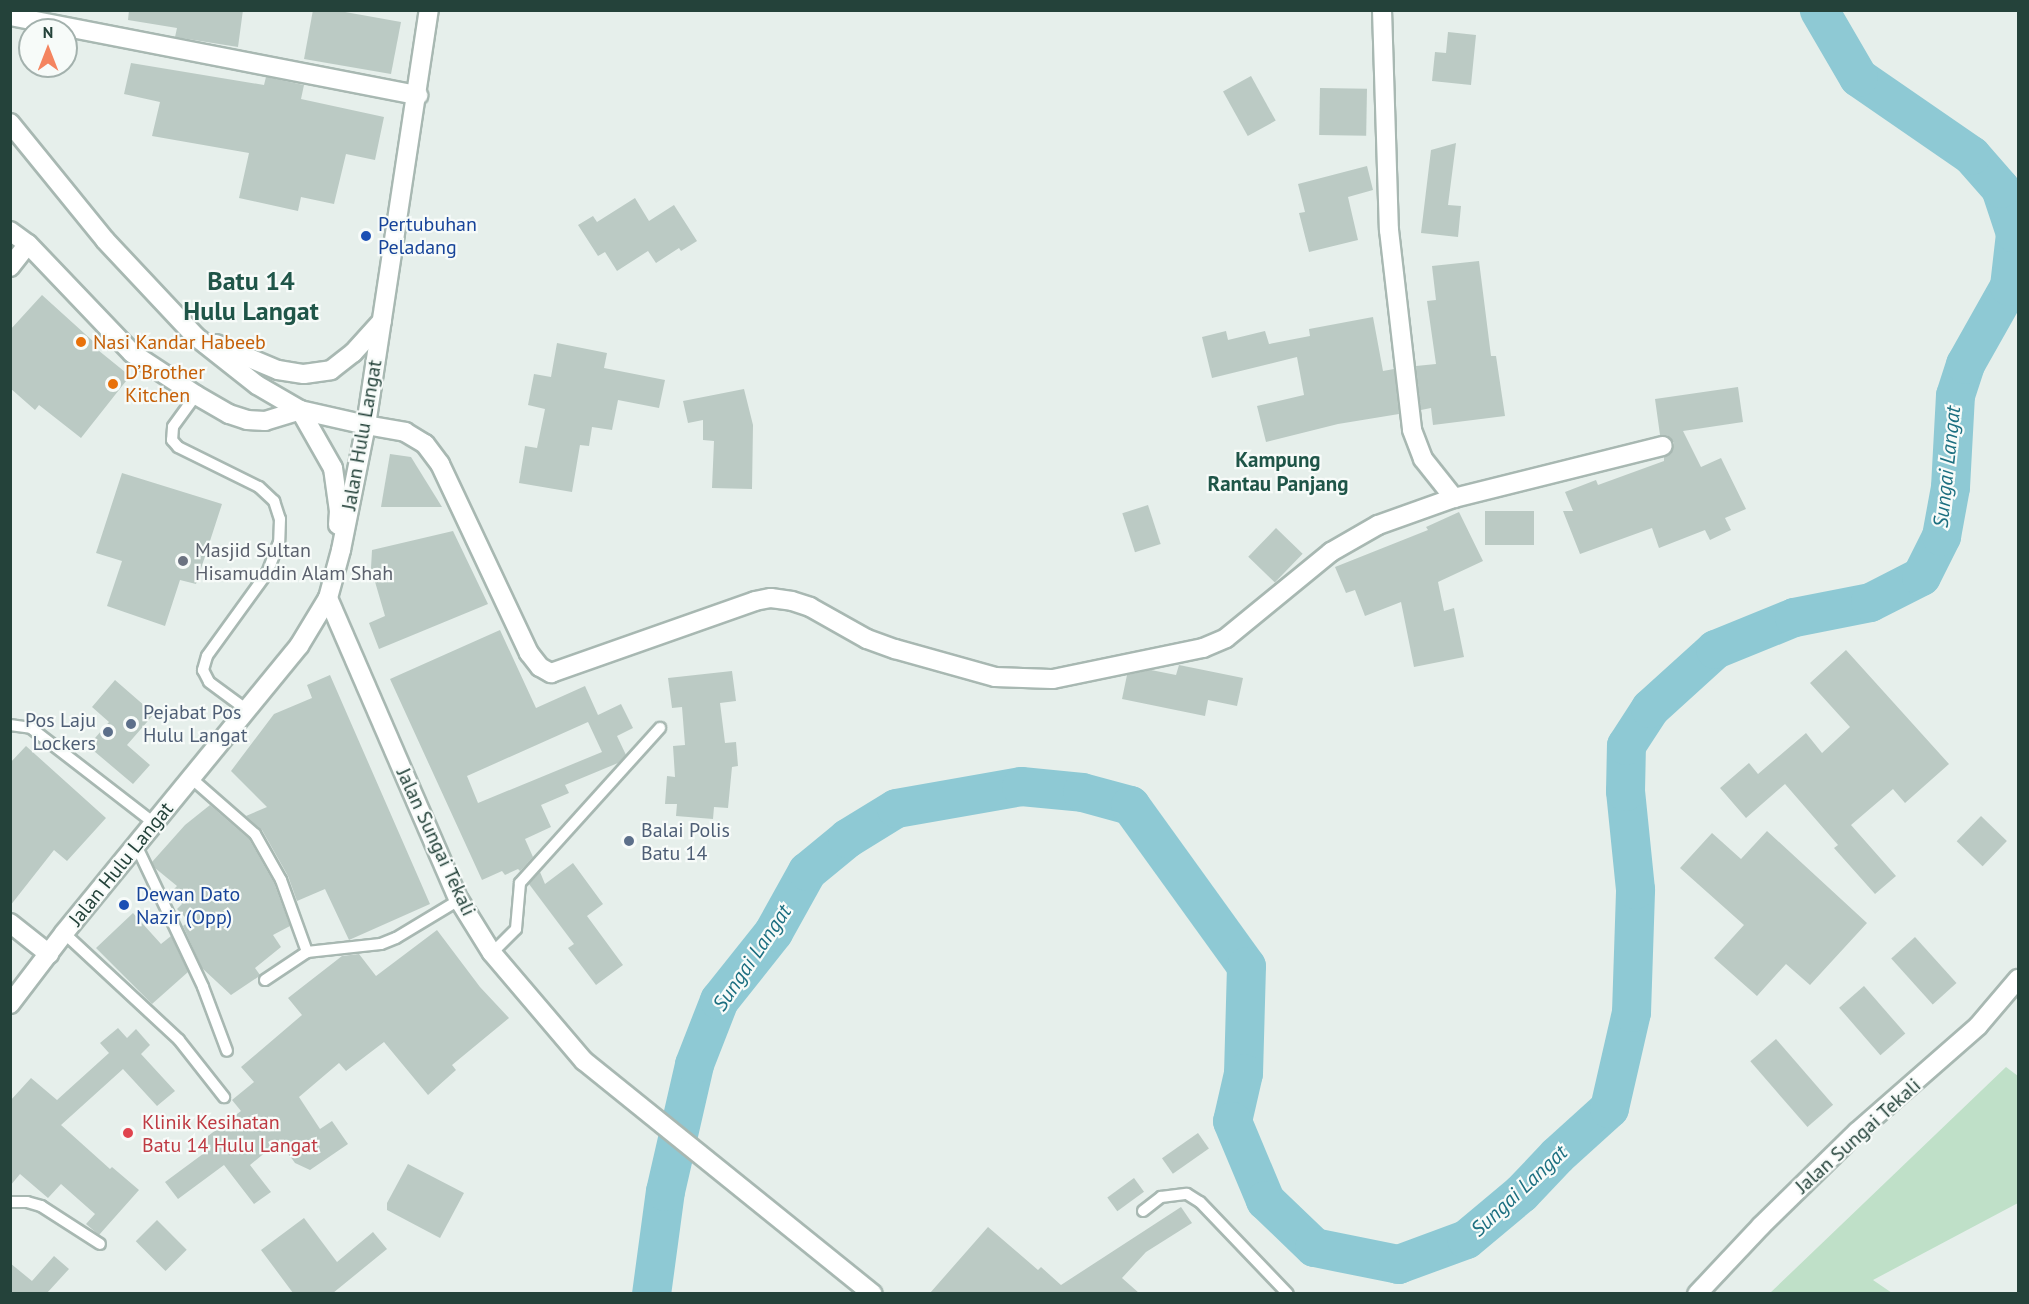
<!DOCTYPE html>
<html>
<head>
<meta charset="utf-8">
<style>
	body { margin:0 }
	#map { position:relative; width:2029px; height:1304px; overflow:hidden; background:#e6efeb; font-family:"PT Sans",sans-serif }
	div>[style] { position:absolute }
	.green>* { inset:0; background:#bfe0c8 }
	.river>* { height:39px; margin:-19.5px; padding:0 19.5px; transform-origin:19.5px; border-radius:19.5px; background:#8ec9d4 }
	.building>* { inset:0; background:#bbcac4; transform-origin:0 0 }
	.roads { filter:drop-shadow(2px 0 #a8b8b2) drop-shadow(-2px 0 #a8b8b2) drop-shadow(0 2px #a8b8b2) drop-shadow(0 -2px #a8b8b2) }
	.service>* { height:10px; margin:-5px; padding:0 5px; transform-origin:5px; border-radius:5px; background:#fff }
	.minor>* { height:18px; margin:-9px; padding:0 9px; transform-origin:9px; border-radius:9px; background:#fff }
	.tertiary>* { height:18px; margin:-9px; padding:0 9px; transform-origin:9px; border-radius:9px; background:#fff }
	.dots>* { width:16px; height:16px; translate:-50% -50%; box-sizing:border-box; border:3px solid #f7fbf9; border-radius:50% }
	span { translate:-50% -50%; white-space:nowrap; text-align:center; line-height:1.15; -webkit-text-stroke:4.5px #f7fbf9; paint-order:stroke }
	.transit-label { font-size:20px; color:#164399 }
	.left { translate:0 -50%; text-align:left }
	.food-label { font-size:20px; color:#c56008 }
	.street-label { font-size:20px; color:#24423a }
	.worship-label { font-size:20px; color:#5b616d }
	.service-label { font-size:20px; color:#4e5e75 }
	.right { translate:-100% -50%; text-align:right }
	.health-label { font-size:20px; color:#be3a42 }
	.neighbourhood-label { font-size:21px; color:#1f5548; font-weight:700 }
	.water-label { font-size:21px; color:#1c6f80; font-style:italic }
	.district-label { font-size:26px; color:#1f5548; font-weight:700 }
	.frame { position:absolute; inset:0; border:12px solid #24423a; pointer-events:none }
	.north { position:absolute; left:18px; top:18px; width:60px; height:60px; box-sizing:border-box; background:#f7fbf9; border:2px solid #a3b1ad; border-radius:50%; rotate:0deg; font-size:16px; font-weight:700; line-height:24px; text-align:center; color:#24423a }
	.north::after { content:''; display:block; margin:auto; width:21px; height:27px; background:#f4845f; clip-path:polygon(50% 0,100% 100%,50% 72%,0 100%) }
</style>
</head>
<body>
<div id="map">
	<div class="green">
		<div style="clip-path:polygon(2006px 1067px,2018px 1076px,2018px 1203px,1873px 1280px,1892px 1293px,1770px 1293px)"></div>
	</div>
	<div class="river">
		<div style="left:651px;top:1294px;width:104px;rotate:-82.3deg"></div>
		<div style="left:665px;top:1191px;width:130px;rotate:-77.1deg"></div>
		<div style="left:694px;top:1064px;width:69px;rotate:-68.7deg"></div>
		<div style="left:719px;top:1000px;width:87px;rotate:-51.5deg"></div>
		<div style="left:773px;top:932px;width:70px;rotate:-60.9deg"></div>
		<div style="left:807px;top:871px;width:52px;rotate:-39.5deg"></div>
		<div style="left:847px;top:838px;width:57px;rotate:-31.5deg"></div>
		<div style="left:896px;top:808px;width:127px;rotate:-10deg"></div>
		<div style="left:1021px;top:786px;width:61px;rotate:5.6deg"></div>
		<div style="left:1082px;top:792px;width:50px;rotate:15.2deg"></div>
		<div style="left:1130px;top:805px;width:198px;rotate:54.2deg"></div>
		<div style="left:1246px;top:966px;width:107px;rotate:91.6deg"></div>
		<div style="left:1243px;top:1073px;width:49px;rotate:102.9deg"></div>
		<div style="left:1232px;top:1121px;width:86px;rotate:67.3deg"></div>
		<div style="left:1265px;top:1200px;width:68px;rotate:43.8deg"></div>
		<div style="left:1314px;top:1247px;width:86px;rotate:11.4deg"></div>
		<div style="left:1398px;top:1264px;width:72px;rotate:-20.2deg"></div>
		<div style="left:1466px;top:1239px;width:72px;rotate:-39.9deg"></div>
		<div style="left:1521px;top:1193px;width:52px;rotate:-46.5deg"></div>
		<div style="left:1557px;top:1155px;width:70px;rotate:-42.1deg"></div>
		<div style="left:1609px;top:1108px;width:98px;rotate:-77.1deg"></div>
		<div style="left:1631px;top:1012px;width:123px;rotate:-88.1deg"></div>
		<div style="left:1635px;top:889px;width:99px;rotate:-95.8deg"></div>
		<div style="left:1625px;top:791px;width:46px;rotate:-88.8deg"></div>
		<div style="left:1626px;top:745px;width:44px;rotate:-57deg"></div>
		<div style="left:1650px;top:708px;width:88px;rotate:-42.2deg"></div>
		<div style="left:1715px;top:649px;width:85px;rotate:-22.1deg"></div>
		<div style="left:1794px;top:617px;width:77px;rotate:-11.2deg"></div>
		<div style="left:1870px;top:602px;width:57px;rotate:-27deg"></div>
		<div style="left:1921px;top:576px;width:45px;rotate:-63.4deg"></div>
		<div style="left:1941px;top:536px;width:50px;rotate:-79.6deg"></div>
		<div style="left:1950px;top:487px;width:92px;rotate:-86.9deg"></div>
		<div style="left:1955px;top:395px;width:33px;rotate:-72deg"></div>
		<div style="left:1965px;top:364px;width:90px;rotate:-60.6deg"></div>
		<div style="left:2009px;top:286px;width:53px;rotate:-83.5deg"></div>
		<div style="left:2015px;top:233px;width:47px;rotate:-108.4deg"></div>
		<div style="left:2000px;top:188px;width:44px;rotate:-131.3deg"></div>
		<div style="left:1971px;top:155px;width:137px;rotate:-145.4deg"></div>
		<div style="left:1858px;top:77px;width:78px;rotate:-120.2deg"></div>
	</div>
	<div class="building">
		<div style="clip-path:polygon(129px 10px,243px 10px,238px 47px,175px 37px,177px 28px,128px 20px)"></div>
		<div style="clip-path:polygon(313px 10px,334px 10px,401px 22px,391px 74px,304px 59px)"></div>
		<div style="clip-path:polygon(1448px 32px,1476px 35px,1471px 85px,1432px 81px,1435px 52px,1446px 53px)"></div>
		<div style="clip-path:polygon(131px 63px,264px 85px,266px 77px,304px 85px,301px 99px,384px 117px,375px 160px,346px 154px,334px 204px,301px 197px,298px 211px,239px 198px,249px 153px,152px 136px,160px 102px,124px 94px)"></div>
		<div style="left:1251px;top:76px;width:51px;height:32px;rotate:61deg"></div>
		<div style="left:1320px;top:88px;width:47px;height:47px;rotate:1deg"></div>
		<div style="clip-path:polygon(1456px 143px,1448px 205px,1461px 206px,1458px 237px,1421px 233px,1431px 150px)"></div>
		<div style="clip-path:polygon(1367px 166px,1373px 190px,1348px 197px,1358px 240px,1309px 252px,1299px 213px,1305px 212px,1298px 184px)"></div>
		<div style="clip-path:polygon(635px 198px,649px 221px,674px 205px,697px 241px,681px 251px,679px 248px,656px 263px,648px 251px,617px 271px,605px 252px,598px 256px,578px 225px,593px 216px,597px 222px)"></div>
		<div style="clip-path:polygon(1479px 261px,1491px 356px,1496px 356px,1505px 416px,1433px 425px,1431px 408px,1421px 410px,1416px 366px,1436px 364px,1427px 301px,1436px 300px,1432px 266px)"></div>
		<div style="clip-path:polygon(42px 295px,95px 343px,93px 346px,130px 376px,81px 438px,39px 405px,35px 410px,10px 388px,10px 330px)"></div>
		<div style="clip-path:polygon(1373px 317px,1383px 371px,1394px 369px,1399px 414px,1338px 424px,1266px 442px,1257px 406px,1304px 395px,1297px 357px,1212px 378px,1202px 337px,1226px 331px,1228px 340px,1265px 331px,1269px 344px,1310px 336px,1309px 329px)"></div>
		<div style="clip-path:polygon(557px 343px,607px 353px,604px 368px,665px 380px,659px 408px,618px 400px,612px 430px,592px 427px,589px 446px,580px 445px,572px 492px,519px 483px,525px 446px,537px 448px,545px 409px,528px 405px,534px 374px,551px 377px)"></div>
		<div style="clip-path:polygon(1738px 387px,1743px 422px,1683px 431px,1701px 467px,1721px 458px,1746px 509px,1725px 518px,1731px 530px,1710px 540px,1705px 530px,1659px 548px,1652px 528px,1580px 554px,1563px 511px,1573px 511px,1565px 492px,1596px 480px,1598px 485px,1664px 461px,1664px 457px,1671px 454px,1674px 443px,1667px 435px,1660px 435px,1655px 399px)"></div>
		<div style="clip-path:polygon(744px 389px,753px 425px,752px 489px,712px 488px,714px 441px,703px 440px,703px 420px,688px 423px,683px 401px)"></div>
		<div style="clip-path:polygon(390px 454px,411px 457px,442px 507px,381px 507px)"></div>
		<div style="clip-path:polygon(122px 473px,222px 504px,196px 584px,180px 580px,165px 626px,107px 606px,122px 561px,96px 553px)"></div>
		<div style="left:1148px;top:505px;width:41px;height:27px;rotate:72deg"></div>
		<div style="left:1485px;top:511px;width:49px;height:34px"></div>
		<div style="clip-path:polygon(1459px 512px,1483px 561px,1438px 582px,1444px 611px,1454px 608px,1464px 657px,1414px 667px,1401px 602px,1365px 616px,1355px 590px,1346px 593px,1335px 567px,1428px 530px,1426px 527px)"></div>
		<div style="left:1276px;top:528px;width:37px;height:40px;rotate:44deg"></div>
		<div style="clip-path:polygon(453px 531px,488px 604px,379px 649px,369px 623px,385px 616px,371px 568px,372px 550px)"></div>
		<div style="clip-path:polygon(evenodd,500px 630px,536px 708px,585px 686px,598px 715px,621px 704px,633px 728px,617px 736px,626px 755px,618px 763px,565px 785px,569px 793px,541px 805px,551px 827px,525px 839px,533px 857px,520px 871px,518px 869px,505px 875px,502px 871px,482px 880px,390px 679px,500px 630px,588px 722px,602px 752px,478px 803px,467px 776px,588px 722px)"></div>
		<div style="clip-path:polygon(1846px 650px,1949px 764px,1905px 803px,1893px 789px,1851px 825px,1896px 876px,1875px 894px,1834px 848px,1838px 845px,1785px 784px,1746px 818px,1720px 788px,1749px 763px,1758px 774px,1806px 733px,1822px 753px,1850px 727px,1810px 683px)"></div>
		<div style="clip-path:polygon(1179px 665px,1243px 678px,1237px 706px,1208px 700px,1205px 716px,1122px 699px,1127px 675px,1151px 670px,1176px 675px)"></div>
		<div style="clip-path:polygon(732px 671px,736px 701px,720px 703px,725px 743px,736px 742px,738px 766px,732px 767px,728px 808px,714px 807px,713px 819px,676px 816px,677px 804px,665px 804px,667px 776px,675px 777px,673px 746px,685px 745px,682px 707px,672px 708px,668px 678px)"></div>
		<div style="clip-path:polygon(330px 675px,430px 904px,349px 940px,325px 889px,297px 901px,288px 876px,262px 830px,246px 816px,267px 807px,231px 771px,274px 714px,312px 698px,307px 685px)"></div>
		<div style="clip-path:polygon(115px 680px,154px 714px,127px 745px,150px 765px,133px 784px,88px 746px,109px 722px,92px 707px)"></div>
		<div style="clip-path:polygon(26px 746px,106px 818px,67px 861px,54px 850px,10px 906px,10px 763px)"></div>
		<div style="clip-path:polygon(210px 805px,249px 839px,274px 883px,290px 926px,273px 935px,281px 947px,255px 968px,260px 975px,258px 977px,231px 995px,202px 968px,183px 926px,189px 921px,177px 909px,182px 904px,171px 892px,177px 886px,155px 868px,152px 862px,185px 825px)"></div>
		<div style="left:1981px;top:816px;width:36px;height:35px;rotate:44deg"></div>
		<div style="clip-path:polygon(1767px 831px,1867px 923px,1810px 985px,1786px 964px,1757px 996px,1714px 958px,1744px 925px,1680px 868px,1712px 833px,1741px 859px)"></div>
		<div style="clip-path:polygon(573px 863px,603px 904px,587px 916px,623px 965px,596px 985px,568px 948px,574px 944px,529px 884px,540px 872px,545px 884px)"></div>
		<div style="clip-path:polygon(133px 913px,161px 944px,171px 936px,188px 972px,152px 1004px,96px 948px)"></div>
		<div style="clip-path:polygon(437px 930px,480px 987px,509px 1018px,452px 1065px,456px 1070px,428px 1095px,384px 1042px,346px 1071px,339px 1063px,299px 1097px,320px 1129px,332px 1121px,348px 1144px,310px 1170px,295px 1163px,279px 1141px,250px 1165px,271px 1192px,254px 1204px,224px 1165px,178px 1199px,165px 1182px,211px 1148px,204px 1139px,241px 1111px,232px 1100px,254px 1082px,241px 1067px,302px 1015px,288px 998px,342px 956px,359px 954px,376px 976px)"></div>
		<div style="left:1915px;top:937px;width:62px;height:32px;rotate:48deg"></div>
		<div style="left:1864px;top:986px;width:63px;height:33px;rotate:49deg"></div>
		<div style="clip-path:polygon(118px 1028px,127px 1038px,136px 1029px,150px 1045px,141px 1054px,175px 1091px,157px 1106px,123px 1069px,61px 1125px,110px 1169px,112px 1167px,139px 1190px,99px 1235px,86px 1224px,95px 1214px,61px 1184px,48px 1198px,20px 1174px,10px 1186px,10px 1101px,31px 1078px,57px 1100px,109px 1053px,100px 1043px)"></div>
		<div style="left:1776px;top:1039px;width:87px;height:34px;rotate:49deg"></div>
		<div style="left:1198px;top:1133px;width:19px;height:44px;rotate:55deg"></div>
		<div style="clip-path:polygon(408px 1164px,464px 1193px,440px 1238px,387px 1210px,387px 1203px)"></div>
		<div style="left:1134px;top:1178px;width:17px;height:33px;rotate:54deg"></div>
		<div style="clip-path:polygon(1181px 1207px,1192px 1223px,1146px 1252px,1122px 1278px,1139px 1293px,930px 1293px,988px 1227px,1038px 1270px,1041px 1267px,1061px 1285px)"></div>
		<div style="clip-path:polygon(304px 1218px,337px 1262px,373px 1232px,387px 1249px,333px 1293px,293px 1293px,261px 1250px)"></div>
		<div style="left:157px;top:1220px;width:42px;height:30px;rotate:45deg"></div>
		<div style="clip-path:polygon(54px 1256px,69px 1269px,47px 1293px,10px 1293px,10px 1263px,32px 1281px)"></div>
	</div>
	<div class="roads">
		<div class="service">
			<div style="left:196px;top:395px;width:39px;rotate:126deg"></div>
			<div style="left:173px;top:427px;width:13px;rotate:94deg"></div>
			<div style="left:172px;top:440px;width:9px;rotate:49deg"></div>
			<div style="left:178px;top:447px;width:90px;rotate:26.3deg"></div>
			<div style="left:259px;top:487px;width:21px;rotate:43deg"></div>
			<div style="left:274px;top:501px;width:19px;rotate:72deg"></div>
			<div style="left:280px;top:519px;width:23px;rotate:92deg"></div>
			<div style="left:279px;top:542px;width:33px;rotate:111deg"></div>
			<div style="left:267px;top:573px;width:102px;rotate:125.9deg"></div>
			<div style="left:207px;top:656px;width:15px;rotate:106deg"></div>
			<div style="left:203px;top:670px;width:13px;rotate:63deg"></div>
			<div style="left:209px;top:682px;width:47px;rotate:36.4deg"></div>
			<div style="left:10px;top:725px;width:21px;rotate:8deg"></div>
			<div style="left:31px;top:728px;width:155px;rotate:37.7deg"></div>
			<div style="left:191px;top:778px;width:85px;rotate:41.2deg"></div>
			<div style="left:255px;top:834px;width:53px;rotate:60.5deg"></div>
			<div style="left:281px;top:880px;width:77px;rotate:70.1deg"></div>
			<div style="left:136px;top:845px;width:157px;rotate:64.7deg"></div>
			<div style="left:203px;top:987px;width:68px;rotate:69.4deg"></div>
			<div style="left:64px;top:933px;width:157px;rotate:42.9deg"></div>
			<div style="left:179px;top:1040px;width:73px;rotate:51.7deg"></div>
			<div style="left:492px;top:953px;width:34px;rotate:-45deg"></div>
			<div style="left:516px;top:929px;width:46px;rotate:-85deg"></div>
			<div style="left:520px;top:883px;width:209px;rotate:-47.9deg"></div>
			<div style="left:265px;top:980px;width:50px;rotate:-33.7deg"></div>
			<div style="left:307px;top:952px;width:74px;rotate:-6.2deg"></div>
			<div style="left:381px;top:944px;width:16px;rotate:-22deg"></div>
			<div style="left:396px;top:938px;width:74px;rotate:-31.1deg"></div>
			<div style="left:10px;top:1202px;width:17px"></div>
			<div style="left:27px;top:1202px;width:15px;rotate:16deg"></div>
			<div style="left:41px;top:1206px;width:70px;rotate:32.8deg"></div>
			<div style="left:1143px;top:1211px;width:23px;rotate:-38deg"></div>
			<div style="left:1161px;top:1197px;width:26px;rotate:-7deg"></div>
			<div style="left:1187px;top:1194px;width:15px;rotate:32deg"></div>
			<div style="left:1200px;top:1202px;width:127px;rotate:46.3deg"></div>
		</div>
		<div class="minor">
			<div style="left:1382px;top:10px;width:220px;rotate:88.2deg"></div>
			<div style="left:1389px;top:230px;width:201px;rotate:83.4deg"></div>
			<div style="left:1412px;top:430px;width:31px;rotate:69deg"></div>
			<div style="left:1423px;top:459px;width:50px;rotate:51.5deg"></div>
			<div style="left:10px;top:16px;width:416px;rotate:11deg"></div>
			<div style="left:10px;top:231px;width:22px;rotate:36deg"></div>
			<div style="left:28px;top:244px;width:151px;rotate:46.3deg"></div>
			<div style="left:132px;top:353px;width:77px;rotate:33.3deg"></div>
			<div style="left:196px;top:395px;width:38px;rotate:30deg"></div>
			<div style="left:229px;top:414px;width:19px;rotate:18deg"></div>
			<div style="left:247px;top:420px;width:18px;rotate:3deg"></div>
			<div style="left:265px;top:421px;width:37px;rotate:-17deg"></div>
			<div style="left:10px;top:267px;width:29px;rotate:-52deg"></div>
			<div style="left:366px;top:425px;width:40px;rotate:10deg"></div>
			<div style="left:405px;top:432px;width:23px;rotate:31deg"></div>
			<div style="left:425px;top:444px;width:25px;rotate:53deg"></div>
			<div style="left:440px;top:464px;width:209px;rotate:64.8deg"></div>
			<div style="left:529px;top:653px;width:18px;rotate:52deg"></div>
			<div style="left:540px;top:667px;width:13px;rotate:29deg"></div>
			<div style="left:551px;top:673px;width:216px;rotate:-19.4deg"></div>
			<div style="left:755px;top:601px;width:16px;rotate:-11deg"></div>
			<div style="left:771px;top:598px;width:21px;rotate:8deg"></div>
			<div style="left:792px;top:601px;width:19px;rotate:18deg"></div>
			<div style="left:810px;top:607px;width:65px;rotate:29.3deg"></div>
			<div style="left:867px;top:639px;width:30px;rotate:20deg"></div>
			<div style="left:895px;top:649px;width:104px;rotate:15.6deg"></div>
			<div style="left:995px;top:677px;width:58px;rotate:2deg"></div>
			<div style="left:1053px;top:679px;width:153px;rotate:-11.7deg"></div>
			<div style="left:1203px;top:648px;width:25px;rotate:-23deg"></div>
			<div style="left:1226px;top:638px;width:136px;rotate:-39.3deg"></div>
			<div style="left:1331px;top:552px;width:54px;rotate:-29.9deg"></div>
			<div style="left:1378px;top:525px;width:81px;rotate:-19.6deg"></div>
			<div style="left:1454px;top:498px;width:215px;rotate:-14deg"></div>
			<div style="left:10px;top:923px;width:50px;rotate:38.5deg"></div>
		</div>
		<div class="tertiary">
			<div style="left:10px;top:123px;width:151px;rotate:50.9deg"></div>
			<div style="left:105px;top:240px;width:132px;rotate:46.8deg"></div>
			<div style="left:195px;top:336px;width:79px;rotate:38.3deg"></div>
			<div style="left:257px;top:385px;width:50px;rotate:30.2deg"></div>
			<div style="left:300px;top:410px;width:68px;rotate:12.8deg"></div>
			<div style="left:216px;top:344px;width:67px;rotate:22.8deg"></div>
			<div style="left:278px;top:370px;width:26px;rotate:9deg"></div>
			<div style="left:304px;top:374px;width:27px;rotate:-8deg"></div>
			<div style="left:331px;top:370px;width:28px;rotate:-38deg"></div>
			<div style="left:353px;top:353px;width:43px;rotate:-47.8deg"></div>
			<div style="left:300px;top:410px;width:67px;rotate:60.4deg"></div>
			<div style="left:333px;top:468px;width:43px;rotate:82.1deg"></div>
			<div style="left:339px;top:511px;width:14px;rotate:94deg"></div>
			<div style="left:328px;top:598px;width:329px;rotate:66.6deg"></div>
			<div style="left:459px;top:900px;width:62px;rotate:58.1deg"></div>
			<div style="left:492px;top:953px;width:142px;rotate:49.6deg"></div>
			<div style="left:584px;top:1061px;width:371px;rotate:38.9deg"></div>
			<div style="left:10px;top:1004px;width:89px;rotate:-52.7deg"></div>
			<div style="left:64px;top:933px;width:371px;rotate:-50.7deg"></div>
			<div style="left:299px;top:646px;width:56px;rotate:-58.9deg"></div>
			<div style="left:328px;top:598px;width:50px;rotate:-74.8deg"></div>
			<div style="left:341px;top:550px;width:127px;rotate:-78.7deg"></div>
			<div style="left:366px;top:425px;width:420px;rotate:-81.4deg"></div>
			<div style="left:1697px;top:1294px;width:93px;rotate:-46.7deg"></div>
			<div style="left:1761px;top:1226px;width:134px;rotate:-44.4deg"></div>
			<div style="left:1857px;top:1132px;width:161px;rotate:-41.2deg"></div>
			<div style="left:1978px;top:1026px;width:62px;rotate:-49.6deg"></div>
		</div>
	</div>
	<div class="dots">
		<div style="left:366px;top:236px;background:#1a4fb4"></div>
		<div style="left:81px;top:342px;background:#e8710a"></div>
		<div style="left:113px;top:384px;background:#e8710a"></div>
		<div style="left:183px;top:561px;background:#6b7280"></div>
		<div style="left:131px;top:724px;background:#5c6f8a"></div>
		<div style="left:108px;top:732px;background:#5c6f8a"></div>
		<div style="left:629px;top:841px;background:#5c6f8a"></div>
		<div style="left:124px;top:905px;background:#1a4fb4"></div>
		<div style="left:128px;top:1133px;background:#e0444e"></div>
	</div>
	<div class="transit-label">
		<span class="left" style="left:378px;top:236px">Pertubuhan<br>Peladang</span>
		<span class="left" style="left:136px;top:906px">Dewan Dato<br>Nazir (Opp)</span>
	</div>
	<div class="food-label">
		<span class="left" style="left:93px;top:342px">Nasi Kandar Habeeb</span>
		<span class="left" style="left:125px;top:384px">D’Brother<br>Kitchen</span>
	</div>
	<div class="street-label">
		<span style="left:362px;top:435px;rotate:-80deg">Jalan Hulu Langat</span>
		<span style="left:436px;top:842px;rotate:65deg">Jalan Sungai Tekali</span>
		<span style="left:121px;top:864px;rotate:-51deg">Jalan Hulu Langat</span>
		<span style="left:1858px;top:1136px;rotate:-42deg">Jalan Sungai Tekali</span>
	</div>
	<div class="worship-label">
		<span class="left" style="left:195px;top:562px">Masjid Sultan<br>Hisamuddin Alam Shah</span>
	</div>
	<div class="service-label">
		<span class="left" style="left:143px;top:724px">Pejabat Pos<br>Hulu Langat</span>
		<span class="right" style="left:96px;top:732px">Pos Laju<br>Lockers</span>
		<span class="left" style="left:641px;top:842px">Balai Polis<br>Batu 14</span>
	</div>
	<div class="health-label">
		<span class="left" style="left:142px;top:1134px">Klinik Kesihatan<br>Batu 14 Hulu Langat</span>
	</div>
	<div class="neighbourhood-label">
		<span style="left:1278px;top:472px">Kampung<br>Rantau Panjang</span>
	</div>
	<div class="water-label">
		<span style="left:1947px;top:467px;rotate:-84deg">Sungai Langat</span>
		<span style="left:752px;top:958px;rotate:-56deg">Sungai Langat</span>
		<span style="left:1519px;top:1191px;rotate:-43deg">Sungai Langat</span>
	</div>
	<div class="district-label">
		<span style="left:251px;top:296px">Batu 14<br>Hulu Langat</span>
	</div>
	<div class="frame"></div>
	<div class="north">N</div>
</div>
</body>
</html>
